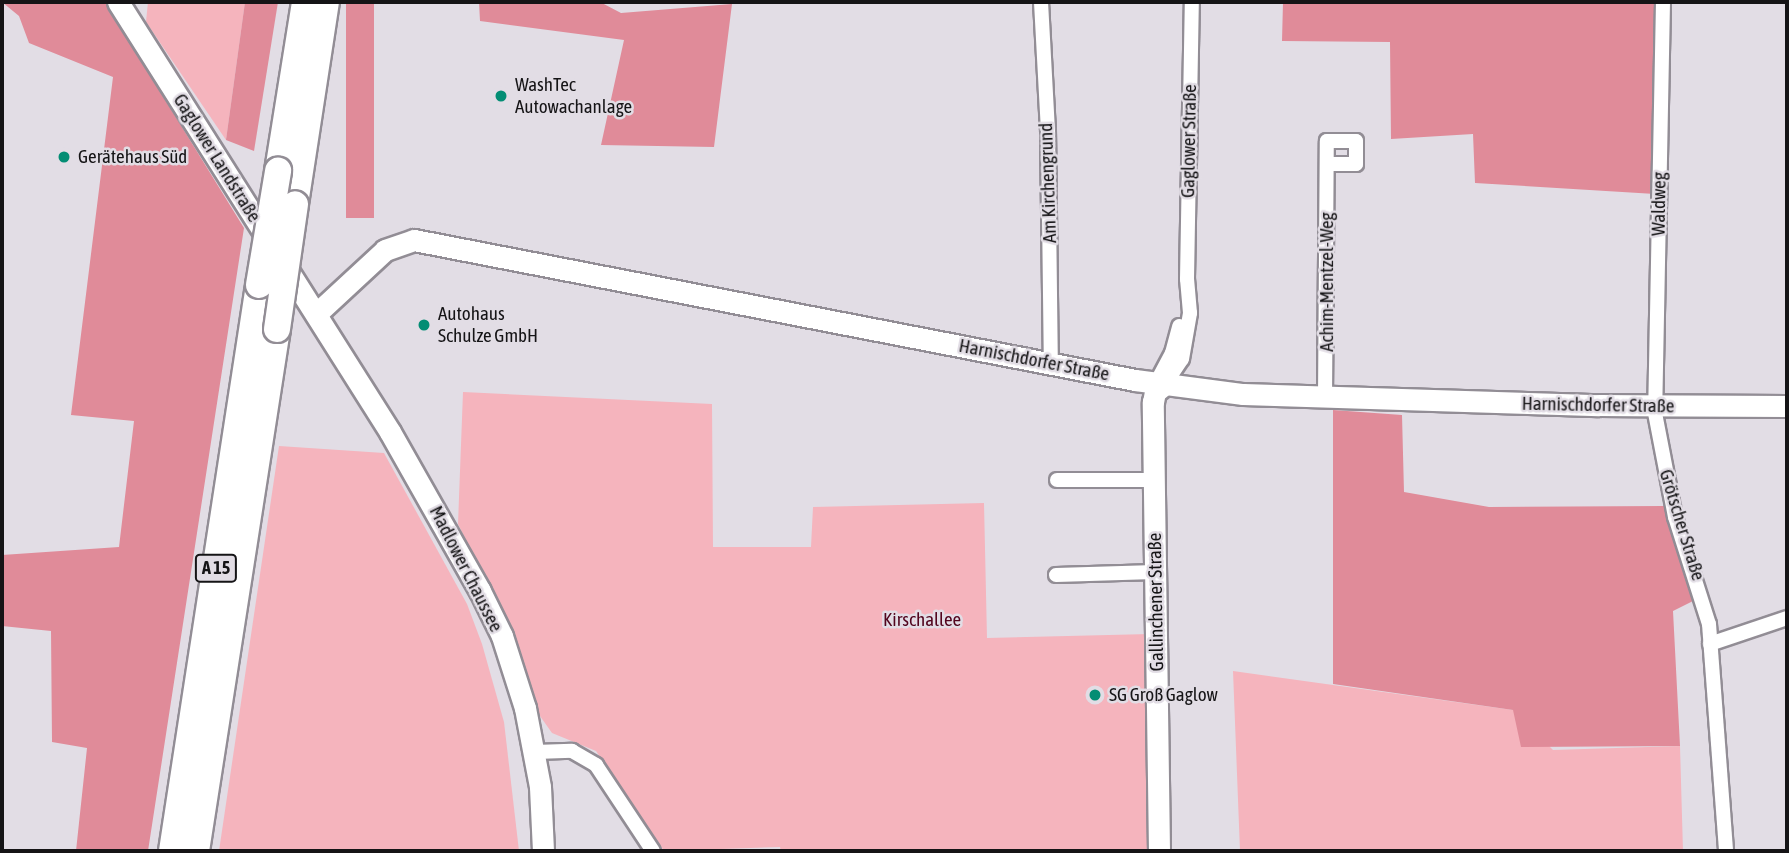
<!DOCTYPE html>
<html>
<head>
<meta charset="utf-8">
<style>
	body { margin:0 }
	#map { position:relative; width:1789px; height:853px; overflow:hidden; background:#e2dde5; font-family:"Asap Condensed",sans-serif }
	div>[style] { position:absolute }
	.green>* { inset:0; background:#f5b4bd }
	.forest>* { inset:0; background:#e08b99; transform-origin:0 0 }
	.roads { filter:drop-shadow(2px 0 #928d95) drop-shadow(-2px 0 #928d95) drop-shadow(0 2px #928d95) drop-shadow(0 -2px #928d95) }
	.street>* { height:14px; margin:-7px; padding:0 7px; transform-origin:7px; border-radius:7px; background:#fff }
	.secondary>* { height:21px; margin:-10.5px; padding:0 10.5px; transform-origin:10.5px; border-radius:10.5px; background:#fff }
	.highway>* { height:26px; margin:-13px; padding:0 13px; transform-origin:13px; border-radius:13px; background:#fff }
	.bridges { filter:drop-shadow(2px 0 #928d95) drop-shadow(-2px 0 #928d95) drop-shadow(0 2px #928d95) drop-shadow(0 -2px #928d95) }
	.highway-bridge>* { height:26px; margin:-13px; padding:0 13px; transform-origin:13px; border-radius:13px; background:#fff }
	.dots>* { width:19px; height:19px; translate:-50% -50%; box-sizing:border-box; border:4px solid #e2dde5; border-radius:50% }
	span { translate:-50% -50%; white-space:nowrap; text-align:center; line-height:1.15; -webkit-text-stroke:5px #e2dde5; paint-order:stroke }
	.shield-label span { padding:2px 5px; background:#e2dde5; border:2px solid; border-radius:5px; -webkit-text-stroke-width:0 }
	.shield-label { font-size:18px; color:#151416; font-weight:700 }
	.poi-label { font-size:19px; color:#151416 }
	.left { translate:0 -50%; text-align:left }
	.street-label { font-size:19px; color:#151416 }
	.park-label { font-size:19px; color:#52051e }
	.frame { position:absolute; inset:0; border:4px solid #151416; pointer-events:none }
</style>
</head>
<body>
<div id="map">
	<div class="green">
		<div style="clip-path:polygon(148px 2px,245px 2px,226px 140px,146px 22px)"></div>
		<div style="clip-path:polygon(463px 392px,712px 404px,713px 547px,811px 547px,813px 507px,984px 503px,987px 638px,1150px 634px,1153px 851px,781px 851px,780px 847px,664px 851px,596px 751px,552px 733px,540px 716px,511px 633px,458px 524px)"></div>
		<div style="clip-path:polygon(279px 446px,384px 453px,467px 604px,482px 644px,504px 722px,519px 851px,219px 851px)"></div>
		<div style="clip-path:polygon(1233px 671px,1513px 710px,1553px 750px,1680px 746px,1683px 851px,1240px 851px)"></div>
	</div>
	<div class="forest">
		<div style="clip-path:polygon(2px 2px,105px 2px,244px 228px,148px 851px,76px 851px,87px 748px,52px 742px,51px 631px,2px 626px,2px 555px,119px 547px,134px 421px,71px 415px,113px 77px,29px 43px,19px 16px)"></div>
		<div style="clip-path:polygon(245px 2px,278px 2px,254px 151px,226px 140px)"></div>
		<div style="left:346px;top:2px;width:28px;height:216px"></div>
		<div style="clip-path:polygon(479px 2px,600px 2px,621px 13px,732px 4px,714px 147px,601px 145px,624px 40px,480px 21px)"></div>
		<div style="clip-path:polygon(1283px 2px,1658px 2px,1655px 194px,1475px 183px,1473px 134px,1391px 139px,1390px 42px,1282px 41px)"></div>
		<div style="clip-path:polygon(1333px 410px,1402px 415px,1404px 492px,1489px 507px,1664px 506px,1697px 599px,1673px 611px,1680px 746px,1521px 747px,1513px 710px,1333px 684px)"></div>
	</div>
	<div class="roads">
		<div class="street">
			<div style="left:1041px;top:2px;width:128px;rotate:86.9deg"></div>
			<div style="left:1048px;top:130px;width:233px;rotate:89.3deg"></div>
			<div style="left:1663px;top:2px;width:411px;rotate:91.1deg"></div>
			<div style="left:1655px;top:413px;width:106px;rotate:79.1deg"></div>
			<div style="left:1675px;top:517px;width:112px;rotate:72.4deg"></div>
			<div style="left:1709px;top:624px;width:228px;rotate:85.7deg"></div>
			<div style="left:1156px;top:383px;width:34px;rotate:-62deg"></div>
			<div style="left:1172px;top:353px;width:28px;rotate:-75deg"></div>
			<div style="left:1165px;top:384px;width:30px;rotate:-56deg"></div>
			<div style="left:1182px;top:359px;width:47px;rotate:-80.1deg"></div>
			<div style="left:1190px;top:313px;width:34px;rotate:-95deg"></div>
			<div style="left:1187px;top:279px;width:277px;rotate:-89deg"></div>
			<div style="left:1325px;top:399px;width:258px;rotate:-89.6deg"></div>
			<div style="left:1327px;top:141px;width:29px"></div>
			<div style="left:1356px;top:141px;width:23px;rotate:90deg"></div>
			<div style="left:1356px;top:164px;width:29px;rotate:180deg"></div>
			<div style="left:1057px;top:480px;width:97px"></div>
			<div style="left:1056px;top:575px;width:99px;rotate:-1.7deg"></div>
			<div style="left:1710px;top:644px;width:81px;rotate:-18.7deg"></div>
			<div style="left:535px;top:752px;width:37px;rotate:-2deg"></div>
			<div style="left:572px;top:751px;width:28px;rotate:30deg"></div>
			<div style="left:596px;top:765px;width:103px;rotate:56.5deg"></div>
		</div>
		<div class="secondary">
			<div style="left:118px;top:2px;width:509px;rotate:57.68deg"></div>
			<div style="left:390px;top:432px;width:183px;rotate:60.5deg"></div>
			<div style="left:480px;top:591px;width:50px;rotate:63.9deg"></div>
			<div style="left:502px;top:636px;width:76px;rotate:72.3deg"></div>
			<div style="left:525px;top:708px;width:80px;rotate:79.2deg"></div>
			<div style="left:540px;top:787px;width:64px;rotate:87.3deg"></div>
			<div style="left:316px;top:314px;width:94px;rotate:-42.8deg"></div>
			<div style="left:385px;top:250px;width:31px;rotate:-19deg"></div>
			<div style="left:414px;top:240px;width:734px;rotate:10.99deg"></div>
			<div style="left:1135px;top:380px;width:109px;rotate:7.4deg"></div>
			<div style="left:1243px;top:394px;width:356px;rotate:1.8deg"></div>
			<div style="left:1599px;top:405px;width:188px;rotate:0.3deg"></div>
			<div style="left:1159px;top:851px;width:449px;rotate:-90.8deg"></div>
			<div style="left:1153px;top:402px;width:10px;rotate:-79deg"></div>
			<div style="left:1155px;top:392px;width:13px;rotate:-39deg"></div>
		</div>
		<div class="highway">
			<div style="left:278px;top:171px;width:171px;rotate:-80.9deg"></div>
			<div style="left:295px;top:204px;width:204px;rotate:-81.3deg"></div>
			<div style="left:172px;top:851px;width:573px;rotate:-81.26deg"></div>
			<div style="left:196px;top:851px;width:528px;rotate:-81.18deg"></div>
		</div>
	</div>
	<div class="bridges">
		<div class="highway-bridge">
			<div style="left:259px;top:285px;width:116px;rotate:-80.5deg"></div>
			<div style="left:277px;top:329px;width:126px;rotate:-81.8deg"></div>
		</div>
	</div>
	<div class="dots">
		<div style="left:501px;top:96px;background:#038d74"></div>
		<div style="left:64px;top:157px;background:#038d74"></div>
		<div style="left:424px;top:325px;background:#038d74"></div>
		<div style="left:1095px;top:695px;background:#038d74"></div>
	</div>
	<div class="shield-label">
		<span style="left:216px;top:568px">A 15</span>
	</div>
	<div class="poi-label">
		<span class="left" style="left:515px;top:96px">WashTec<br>Autowachanlage</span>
		<span class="left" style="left:78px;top:157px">Gerätehaus Süd</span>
		<span class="left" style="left:438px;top:325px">Autohaus<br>Schulze GmbH</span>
		<span class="left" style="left:1109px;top:695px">SG Groß Gaglow</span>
	</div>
	<div class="street-label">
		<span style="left:1189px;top:141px;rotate:-89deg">Gaglower Straße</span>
		<span style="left:217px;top:158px;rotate:58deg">Gaglower Landstraße</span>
		<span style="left:1048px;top:183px;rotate:-92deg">Am Kirchengrund</span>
		<span style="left:1659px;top:204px;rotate:-89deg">Waldweg</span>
		<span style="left:1327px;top:282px;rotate:-90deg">Achim-Mentzel-Weg</span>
		<span style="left:1034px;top:360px;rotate:11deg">Harnischdorfer Straße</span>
		<span style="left:1598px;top:405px;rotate:1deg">Harnischdorfer Straße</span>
		<span style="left:1682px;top:525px;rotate:73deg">Grötscher Straße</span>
		<span style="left:466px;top:569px;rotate:63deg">Madlower Chaussee</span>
		<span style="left:1156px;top:602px;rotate:-91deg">Gallinchener Straße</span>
	</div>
	<div class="park-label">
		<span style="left:922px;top:620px">Kirschallee</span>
	</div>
	<div class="frame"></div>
</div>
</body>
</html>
